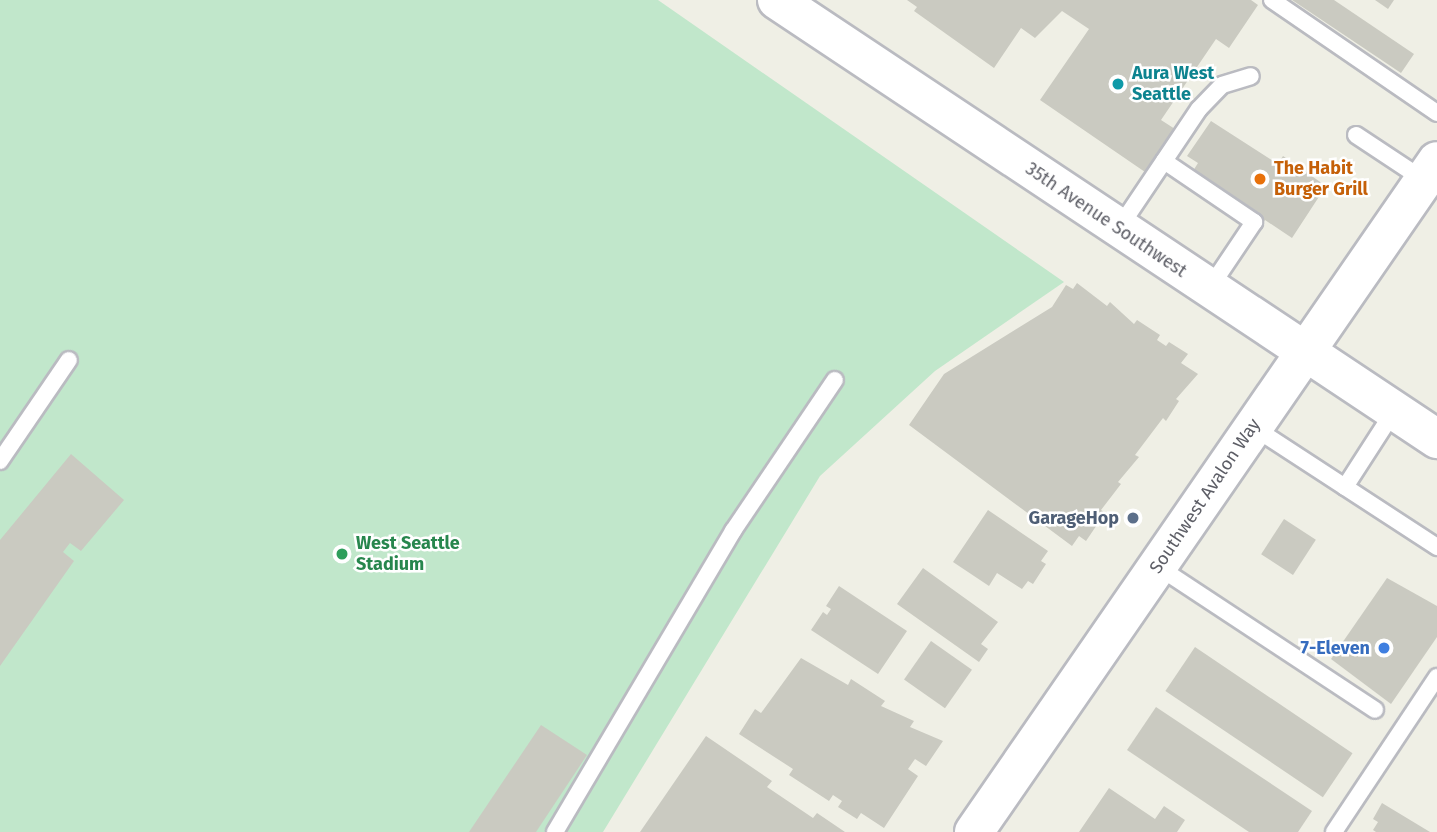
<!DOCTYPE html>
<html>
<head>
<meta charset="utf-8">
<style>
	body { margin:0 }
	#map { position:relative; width:1437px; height:832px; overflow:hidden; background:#efefe5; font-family:"Fira Sans",sans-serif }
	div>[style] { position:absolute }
	.green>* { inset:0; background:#c1e7cb }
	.building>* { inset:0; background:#cacac1; transform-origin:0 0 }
	.roads { filter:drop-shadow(2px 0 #babbc1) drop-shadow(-2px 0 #babbc1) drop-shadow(0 2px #babbc1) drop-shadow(0 -2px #babbc1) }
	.lane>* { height:16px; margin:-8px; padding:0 8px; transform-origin:8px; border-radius:8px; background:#fff }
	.secondary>* { height:38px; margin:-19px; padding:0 19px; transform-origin:19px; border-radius:19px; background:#fff }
	.dots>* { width:19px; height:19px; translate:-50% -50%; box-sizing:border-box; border:4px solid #fff; border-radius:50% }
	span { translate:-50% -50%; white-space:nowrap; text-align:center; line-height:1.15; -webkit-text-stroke:5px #fff; paint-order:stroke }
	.culture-label { font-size:18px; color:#0d838f; font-weight:700 }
	.left { translate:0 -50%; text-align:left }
	.food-label { font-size:18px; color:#c56008; font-weight:700 }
	.street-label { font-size:18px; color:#5d5e66 }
	.service-label { font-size:18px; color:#4e5e75; font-weight:700 }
	.right { translate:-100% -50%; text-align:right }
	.leisure-label { font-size:18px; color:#27864d; font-weight:700 }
	.shop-label { font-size:18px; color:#366cbe; font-weight:700 }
</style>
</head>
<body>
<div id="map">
	<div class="green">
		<div style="clip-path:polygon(0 0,658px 0,1064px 282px,935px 371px,820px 476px,603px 832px,0 832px)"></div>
	</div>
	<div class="building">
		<div style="clip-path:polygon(907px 0,1251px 0,1258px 5px,1229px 48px,1216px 39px,1161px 120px,1175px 129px,1145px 172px,1040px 100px,1089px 29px,1062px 11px,1035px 38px,1021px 28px,994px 68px,914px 11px,917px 7px)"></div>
		<div style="clip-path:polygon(1292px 0,1334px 0,1414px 54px,1401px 73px)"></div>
		<div style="clip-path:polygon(1375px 0,1394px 0,1388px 9px)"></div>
		<div style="clip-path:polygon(1211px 121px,1278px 164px,1283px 156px,1326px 186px,1292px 238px,1265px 220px,1262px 224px,1193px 171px,1198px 163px,1187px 156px)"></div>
		<div style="clip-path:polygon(1077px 283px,1107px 306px,1110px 302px,1134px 324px,1137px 320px,1160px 335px,1157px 340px,1166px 346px,1169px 342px,1188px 354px,1181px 363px,1198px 374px,1176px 399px,1179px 401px,1166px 421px,1163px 418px,1135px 455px,1139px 457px,1118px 482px,1121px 484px,1101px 510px,1105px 513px,1086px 541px,1079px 536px,1072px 546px,909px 425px,944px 374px,1052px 307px,1066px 285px,1073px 289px)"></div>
		<div style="clip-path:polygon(71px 454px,124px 500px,81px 551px,70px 543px,63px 552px,74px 561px,0 666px,0 540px)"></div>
		<div style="clip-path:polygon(988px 510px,1048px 551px,1041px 561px,1046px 564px,1033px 584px,1028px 581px,1022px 589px,997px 573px,989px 586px,953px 562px)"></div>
		<div style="left:1284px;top:519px;width:38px;height:42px;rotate:33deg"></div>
		<div style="clip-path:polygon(923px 568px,998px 622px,981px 644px,988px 649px,979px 662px,897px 604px)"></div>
		<div style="clip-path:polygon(1387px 578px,1437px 606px,1437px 637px,1391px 704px,1331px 659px)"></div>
		<div style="clip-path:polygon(839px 586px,907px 631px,878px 674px,811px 630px,823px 612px,827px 615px,831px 609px,826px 606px)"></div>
		<div style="left:931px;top:641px;width:50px;height:47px;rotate:35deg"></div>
		<div style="left:1195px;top:647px;width:190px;height:53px;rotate:34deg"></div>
		<div style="clip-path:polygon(801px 658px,848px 685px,851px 679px,885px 701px,881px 706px,914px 721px,910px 727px,943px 741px,926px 766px,915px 759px,908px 769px,918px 776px,884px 828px,861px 813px,857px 819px,838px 807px,842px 801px,833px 795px,829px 801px,789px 775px,793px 769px,739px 734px,755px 709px,761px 713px)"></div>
		<div style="clip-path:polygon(1156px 707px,1312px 811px,1298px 832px,1249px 832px,1127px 750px)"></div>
		<div style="clip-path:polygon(541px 725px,587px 755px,536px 832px,469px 832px)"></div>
		<div style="clip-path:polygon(706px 736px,772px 781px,767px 787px,813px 818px,817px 813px,845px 832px,640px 832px)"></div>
		<div style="clip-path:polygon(1109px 788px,1155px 819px,1164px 806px,1185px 820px,1177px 832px,1079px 832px)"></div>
		<div style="clip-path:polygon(1382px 803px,1430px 832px,1376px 832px,1373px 830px,1378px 822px,1373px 819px)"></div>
	</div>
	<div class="roads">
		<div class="lane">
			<div style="left:1272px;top:0;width:200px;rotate:34.4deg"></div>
			<div style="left:1356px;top:135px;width:82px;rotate:33.5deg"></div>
			<div style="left:1164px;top:161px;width:109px;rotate:34.1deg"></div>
			<div style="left:1254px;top:222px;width:81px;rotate:123.9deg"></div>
			<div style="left:1119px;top:228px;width:143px;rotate:-56.1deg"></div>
			<div style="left:1199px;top:109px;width:33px;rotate:-46deg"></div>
			<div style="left:1222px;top:85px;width:30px;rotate:-17deg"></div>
			<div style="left:1253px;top:427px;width:220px;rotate:33.1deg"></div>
			<div style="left:0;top:461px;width:122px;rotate:-55.7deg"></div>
			<div style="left:1345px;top:487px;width:90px;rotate:-57.2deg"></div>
			<div style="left:1157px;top:566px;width:261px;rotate:33.4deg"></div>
			<div style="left:555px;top:832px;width:350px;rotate:-59.4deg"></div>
			<div style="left:733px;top:531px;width:182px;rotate:-56deg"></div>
			<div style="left:1334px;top:832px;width:186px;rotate:-56.4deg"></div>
		</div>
		<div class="secondary">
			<div style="left:777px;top:0;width:793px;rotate:33.63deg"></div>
			<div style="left:974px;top:832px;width:815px;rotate:-55.39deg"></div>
		</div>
	</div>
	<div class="dots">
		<div style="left:1118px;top:84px;background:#0f9aa8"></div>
		<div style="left:1260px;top:179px;background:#e8710a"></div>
		<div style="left:1133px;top:518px;background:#5c6f8a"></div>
		<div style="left:342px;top:554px;background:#2e9e5b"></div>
		<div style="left:1384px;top:648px;background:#3f7fe0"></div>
	</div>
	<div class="culture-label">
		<span class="left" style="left:1132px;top:84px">Aura West<br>Seattle</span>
	</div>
	<div class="food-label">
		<span class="left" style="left:1274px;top:179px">The Habit<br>Burger Grill</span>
	</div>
	<div class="street-label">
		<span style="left:1106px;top:220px;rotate:34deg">35th Avenue Southwest</span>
		<span style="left:1205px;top:496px;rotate:-56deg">Southwest Avalon Way</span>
	</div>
	<div class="service-label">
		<span class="right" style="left:1119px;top:518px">GarageHop</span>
	</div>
	<div class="leisure-label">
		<span class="left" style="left:356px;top:554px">West Seattle<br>Stadium</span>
	</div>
	<div class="shop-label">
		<span class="right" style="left:1370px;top:648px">7-Eleven</span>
	</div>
</div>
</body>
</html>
